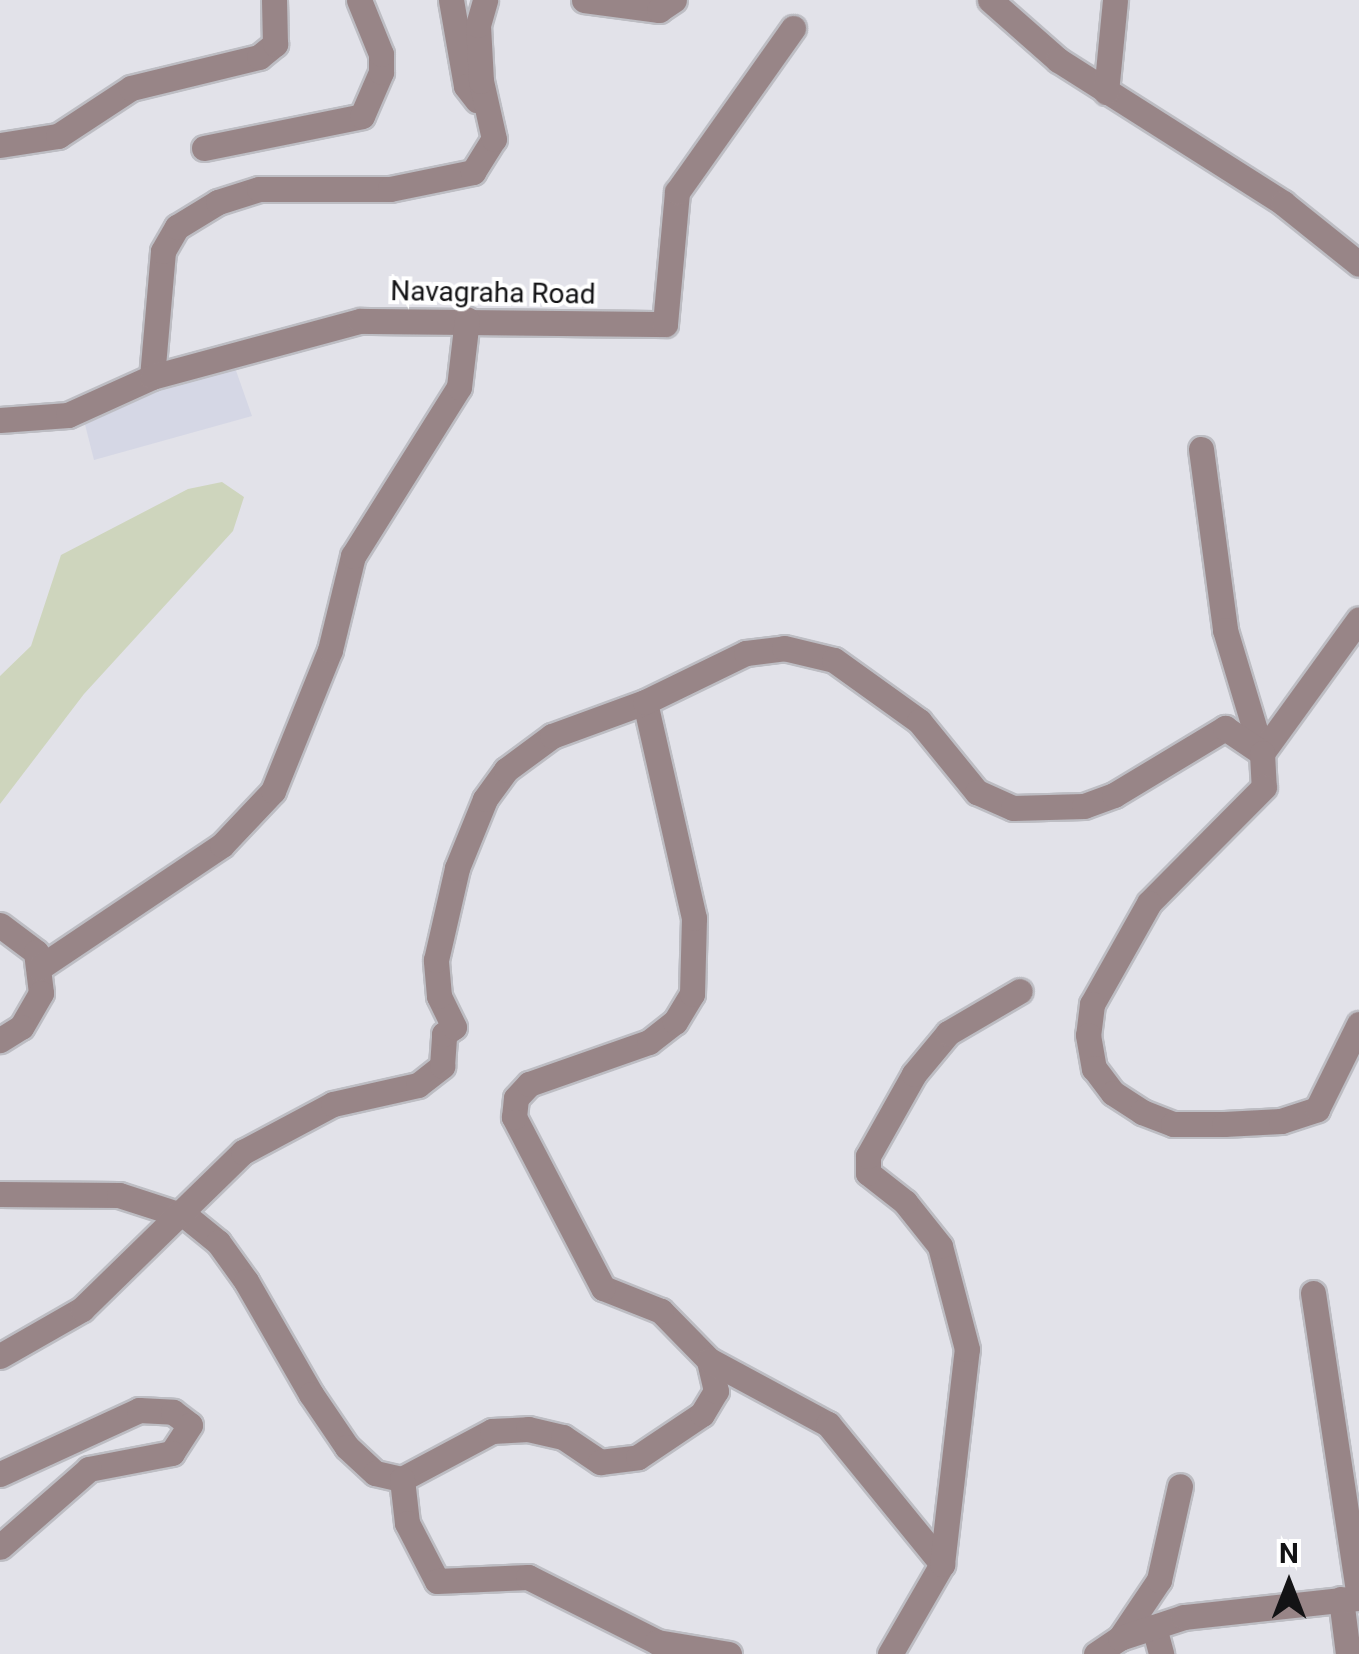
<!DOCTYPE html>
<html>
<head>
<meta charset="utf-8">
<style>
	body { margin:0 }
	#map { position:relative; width:1359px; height:1654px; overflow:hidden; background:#e2e2e9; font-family:Roboto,sans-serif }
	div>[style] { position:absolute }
	.built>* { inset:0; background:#d5d7e5 }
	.green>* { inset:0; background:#ced5bd }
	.roads { filter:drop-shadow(2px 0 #bdbdc3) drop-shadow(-2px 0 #bdbdc3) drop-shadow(0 2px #bdbdc3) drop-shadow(0 -2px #bdbdc3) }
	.minor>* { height:25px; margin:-12.5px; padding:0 12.5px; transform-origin:12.5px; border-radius:12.5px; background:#988587 }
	span { translate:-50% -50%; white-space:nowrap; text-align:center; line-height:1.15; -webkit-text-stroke:8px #fff; paint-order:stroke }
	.street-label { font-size:28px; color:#131315 }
	.north { position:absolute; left:1239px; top:1534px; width:100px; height:100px; -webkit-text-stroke:8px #fff; paint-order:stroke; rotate:0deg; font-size:28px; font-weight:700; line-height:40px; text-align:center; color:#131315 }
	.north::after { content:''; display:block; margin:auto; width:35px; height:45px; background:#131315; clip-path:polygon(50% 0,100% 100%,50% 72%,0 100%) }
</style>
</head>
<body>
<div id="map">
	<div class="built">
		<div style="clip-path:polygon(227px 345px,252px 416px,94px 460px,79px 401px)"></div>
	</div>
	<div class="green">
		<div style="clip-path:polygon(222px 482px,244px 497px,233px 531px,84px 694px,0 804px,0 676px,31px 646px,61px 555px,188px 489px)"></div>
	</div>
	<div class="roads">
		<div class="minor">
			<div style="left:451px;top:0;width:87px;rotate:80.1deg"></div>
			<div style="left:466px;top:86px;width:18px;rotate:52deg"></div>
			<div style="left:584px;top:0;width:76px;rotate:7.6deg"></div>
			<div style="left:659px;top:10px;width:18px;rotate:-34deg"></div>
			<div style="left:990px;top:0;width:91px;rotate:41.4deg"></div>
			<div style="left:1058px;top:60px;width:267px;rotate:32.4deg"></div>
			<div style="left:1283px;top:203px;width:97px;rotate:38.8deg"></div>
			<div style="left:1106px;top:92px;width:92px;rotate:-84.4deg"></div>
			<div style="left:0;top:145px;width:59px;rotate:-8.8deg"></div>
			<div style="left:58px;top:136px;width:87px;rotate:-33.3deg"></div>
			<div style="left:131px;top:88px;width:132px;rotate:-13.6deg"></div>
			<div style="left:259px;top:57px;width:21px;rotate:-39deg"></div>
			<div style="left:275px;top:44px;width:44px;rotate:-91.3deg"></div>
			<div style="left:204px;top:148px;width:161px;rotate:-11.4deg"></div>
			<div style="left:362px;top:116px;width:48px;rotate:-66.6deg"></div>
			<div style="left:381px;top:72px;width:18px;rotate:-90deg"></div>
			<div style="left:381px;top:54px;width:58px;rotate:-112.2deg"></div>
			<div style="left:152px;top:377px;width:126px;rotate:-85deg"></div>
			<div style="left:163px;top:251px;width:28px;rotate:-60deg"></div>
			<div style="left:177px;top:227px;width:48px;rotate:-31.4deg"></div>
			<div style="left:218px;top:202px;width:43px;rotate:-17.6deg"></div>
			<div style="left:259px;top:189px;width:131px"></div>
			<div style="left:390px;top:189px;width:85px;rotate:-11.6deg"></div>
			<div style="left:473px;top:172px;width:39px;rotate:-58deg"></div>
			<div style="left:494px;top:139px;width:59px;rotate:-102.6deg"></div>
			<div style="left:481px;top:81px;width:56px;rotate:-93.1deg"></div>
			<div style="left:478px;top:25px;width:26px;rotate:-74deg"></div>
			<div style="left:0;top:420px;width:68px;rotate:-4.2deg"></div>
			<div style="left:68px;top:415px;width:92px;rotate:-24.3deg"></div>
			<div style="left:152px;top:377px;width:215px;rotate:-15.1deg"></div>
			<div style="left:360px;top:321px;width:305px;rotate:0.6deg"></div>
			<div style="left:665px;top:324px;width:133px;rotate:-84.8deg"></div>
			<div style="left:677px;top:192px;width:201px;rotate:-54.7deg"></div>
			<div style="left:1201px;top:449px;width:183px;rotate:82.4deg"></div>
			<div style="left:1225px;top:630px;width:128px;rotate:73.3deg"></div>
			<div style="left:1262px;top:753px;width:165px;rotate:-54.1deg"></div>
			<div style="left:0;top:925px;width:45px;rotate:36.9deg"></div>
			<div style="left:36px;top:952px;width:41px;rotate:83deg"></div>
			<div style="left:41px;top:993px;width:39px;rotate:120deg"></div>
			<div style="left:21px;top:1027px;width:25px;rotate:148deg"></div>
			<div style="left:39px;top:968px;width:220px;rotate:-33.9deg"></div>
			<div style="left:222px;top:845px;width:74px;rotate:-46.6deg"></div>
			<div style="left:273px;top:791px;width:152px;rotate:-68deg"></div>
			<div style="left:330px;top:650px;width:97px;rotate:-76.3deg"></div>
			<div style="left:353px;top:556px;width:199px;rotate:-57.9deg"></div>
			<div style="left:459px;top:387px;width:68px;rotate:-83.3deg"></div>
			<div style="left:0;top:1194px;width:119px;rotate:0.5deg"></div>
			<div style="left:119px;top:1195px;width:71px;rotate:17.9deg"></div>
			<div style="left:187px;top:1217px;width:40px;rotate:39deg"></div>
			<div style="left:218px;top:1242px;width:48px;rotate:54.3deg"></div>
			<div style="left:246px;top:1281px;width:130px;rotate:60.1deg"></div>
			<div style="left:311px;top:1394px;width:64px;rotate:55.8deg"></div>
			<div style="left:347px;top:1447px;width:38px;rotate:43deg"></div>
			<div style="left:375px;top:1473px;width:28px;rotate:13deg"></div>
			<div style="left:402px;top:1479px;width:102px;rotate:-28.1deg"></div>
			<div style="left:492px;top:1431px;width:36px;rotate:-3deg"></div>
			<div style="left:528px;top:1429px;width:36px;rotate:13deg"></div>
			<div style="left:563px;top:1437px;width:45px;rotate:34deg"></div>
			<div style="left:600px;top:1462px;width:38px;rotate:-7deg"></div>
			<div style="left:638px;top:1457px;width:77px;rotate:-33.9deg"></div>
			<div style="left:702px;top:1414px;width:27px;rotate:-59deg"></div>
			<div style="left:716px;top:1391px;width:32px;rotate:-103deg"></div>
			<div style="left:709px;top:1360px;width:69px;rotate:-134.4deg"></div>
			<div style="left:661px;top:1311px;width:62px;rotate:-158.4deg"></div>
			<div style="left:603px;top:1288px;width:193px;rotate:-117.5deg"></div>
			<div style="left:514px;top:1117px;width:19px;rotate:-84deg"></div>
			<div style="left:516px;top:1098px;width:19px;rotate:-47deg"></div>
			<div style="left:529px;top:1084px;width:127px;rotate:-19.3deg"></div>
			<div style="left:649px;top:1042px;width:33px;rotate:-38deg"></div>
			<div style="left:675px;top:1022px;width:33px;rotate:-59deg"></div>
			<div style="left:692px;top:994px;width:76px;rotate:-88.5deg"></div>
			<div style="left:694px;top:918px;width:221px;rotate:-102.8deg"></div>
			<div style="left:1313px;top:1293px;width:307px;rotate:81.4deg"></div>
			<div style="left:0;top:1356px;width:95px;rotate:-29.8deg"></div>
			<div style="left:82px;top:1309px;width:225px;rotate:-44.3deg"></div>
			<div style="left:243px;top:1152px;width:102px;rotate:-28.1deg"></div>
			<div style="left:333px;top:1104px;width:87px;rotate:-12.6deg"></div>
			<div style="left:418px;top:1085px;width:31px;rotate:-38deg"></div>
			<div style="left:442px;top:1066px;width:32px;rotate:-86deg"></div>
			<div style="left:444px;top:1034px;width:12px;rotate:-35deg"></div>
			<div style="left:454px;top:1027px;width:34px;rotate:-116deg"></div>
			<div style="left:439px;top:996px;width:36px;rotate:-95deg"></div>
			<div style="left:436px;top:960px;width:94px;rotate:-77.1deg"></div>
			<div style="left:457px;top:868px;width:74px;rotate:-67.9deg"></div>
			<div style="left:485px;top:799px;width:36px;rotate:-54deg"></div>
			<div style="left:506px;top:770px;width:57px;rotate:-36.5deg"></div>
			<div style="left:552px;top:736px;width:99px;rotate:-20.1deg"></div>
			<div style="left:645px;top:702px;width:112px;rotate:-25.9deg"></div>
			<div style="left:746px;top:653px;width:38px;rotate:-7deg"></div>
			<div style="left:784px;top:648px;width:51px;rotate:13.5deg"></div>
			<div style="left:834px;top:660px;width:105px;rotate:35.7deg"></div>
			<div style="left:919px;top:721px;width:92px;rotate:50.8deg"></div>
			<div style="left:977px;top:792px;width:39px;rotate:24deg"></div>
			<div style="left:1013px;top:808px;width:71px;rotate:-1.6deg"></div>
			<div style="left:1084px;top:806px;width:32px;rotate:-20deg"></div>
			<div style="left:1114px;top:795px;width:130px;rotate:-31.1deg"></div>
			<div style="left:1225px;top:728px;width:45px;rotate:34deg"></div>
			<div style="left:1262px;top:753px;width:34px;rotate:87deg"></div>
			<div style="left:1264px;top:787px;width:163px;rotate:134.8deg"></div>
			<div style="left:1149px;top:903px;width:116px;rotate:119.4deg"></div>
			<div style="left:1092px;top:1004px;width:31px;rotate:97deg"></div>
			<div style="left:1088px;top:1035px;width:34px;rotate:80deg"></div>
			<div style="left:1094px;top:1068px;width:31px;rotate:53deg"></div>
			<div style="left:1113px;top:1093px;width:35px;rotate:33deg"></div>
			<div style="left:1142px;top:1112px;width:33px;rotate:21deg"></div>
			<div style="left:1173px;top:1124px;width:51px"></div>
			<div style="left:1224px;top:1124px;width:57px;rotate:-3deg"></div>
			<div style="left:1281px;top:1121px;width:38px;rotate:-18deg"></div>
			<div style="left:1317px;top:1109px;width:95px;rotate:-63.7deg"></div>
			<div style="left:709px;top:1360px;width:135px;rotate:28.3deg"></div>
			<div style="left:828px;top:1424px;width:181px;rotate:50.8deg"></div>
			<div style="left:0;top:1474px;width:153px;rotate:-24.7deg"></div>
			<div style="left:139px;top:1410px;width:34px;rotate:3deg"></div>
			<div style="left:173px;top:1412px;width:21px;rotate:37deg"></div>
			<div style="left:190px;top:1425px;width:33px;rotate:123deg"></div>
			<div style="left:172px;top:1453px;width:85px;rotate:169.1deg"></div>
			<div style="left:89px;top:1469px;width:118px;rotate:138.8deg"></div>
			<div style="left:402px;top:1479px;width:44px;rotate:83.5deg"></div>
			<div style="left:407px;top:1523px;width:65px;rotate:62.7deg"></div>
			<div style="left:437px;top:1581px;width:91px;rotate:-2.5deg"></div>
			<div style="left:528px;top:1577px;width:144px;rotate:26.7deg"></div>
			<div style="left:657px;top:1642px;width:73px;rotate:9.5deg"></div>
			<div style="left:1341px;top:1599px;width:55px;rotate:82.7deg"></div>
			<div style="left:1154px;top:1627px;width:28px;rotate:75deg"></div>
			<div style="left:1120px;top:1638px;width:70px;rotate:-56.1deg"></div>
			<div style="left:1159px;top:1580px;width:96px;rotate:-77.4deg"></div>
			<div style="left:890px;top:1654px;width:104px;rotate:-60deg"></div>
			<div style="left:942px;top:1564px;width:216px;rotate:-83.4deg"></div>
			<div style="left:967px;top:1349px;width:106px;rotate:-104.7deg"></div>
			<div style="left:940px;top:1246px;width:56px;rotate:-128.5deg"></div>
			<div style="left:905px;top:1202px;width:47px;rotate:-141.9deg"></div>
			<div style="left:868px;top:1173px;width:17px;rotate:-90deg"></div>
			<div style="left:868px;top:1156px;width:94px;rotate:-60.7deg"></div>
			<div style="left:914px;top:1074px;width:53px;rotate:-50.3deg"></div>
			<div style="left:948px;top:1033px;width:83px;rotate:-30.3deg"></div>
			<div style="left:1096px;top:1654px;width:29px;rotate:-34deg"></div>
			<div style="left:1120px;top:1638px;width:67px;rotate:-18.2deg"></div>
			<div style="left:1184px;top:1617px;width:176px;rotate:-6.2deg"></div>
		</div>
	</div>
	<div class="street-label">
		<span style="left:493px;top:293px;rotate:1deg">Navagraha Road</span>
	</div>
	<div class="north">N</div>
</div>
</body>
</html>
